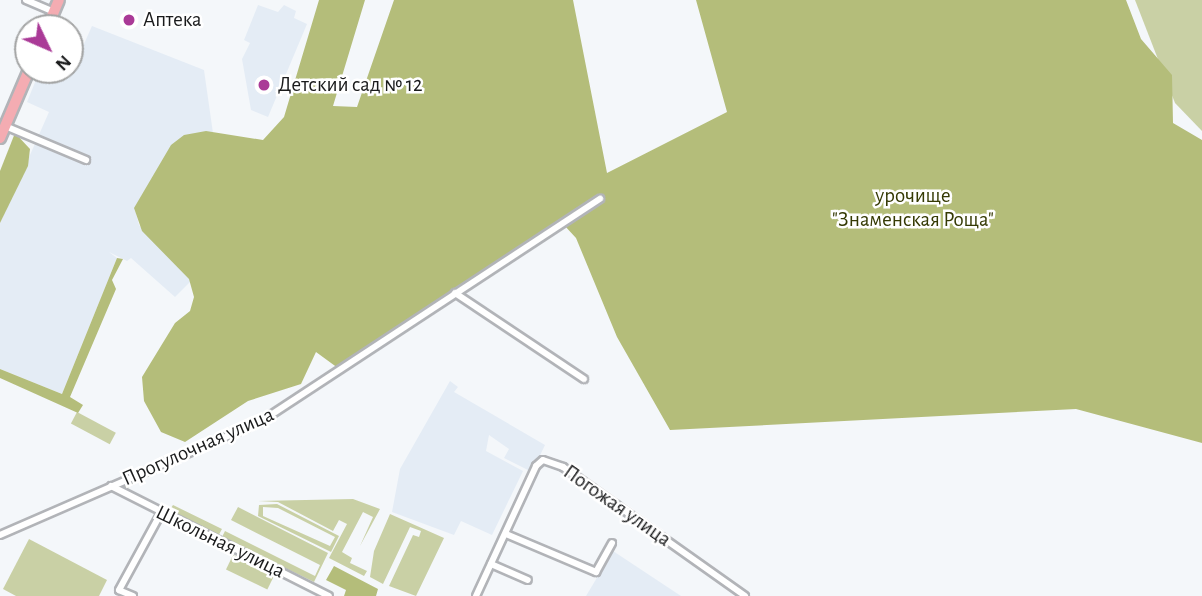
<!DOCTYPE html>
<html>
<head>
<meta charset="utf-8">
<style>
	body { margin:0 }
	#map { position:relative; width:1202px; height:596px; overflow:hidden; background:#f4f7fa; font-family:"Alegreya Sans",sans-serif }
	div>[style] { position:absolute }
	.built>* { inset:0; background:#e4ecf5 }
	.green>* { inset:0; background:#c9d0a5; transform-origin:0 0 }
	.forest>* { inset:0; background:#b4bd7a }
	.roads { filter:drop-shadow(2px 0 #b2b4b8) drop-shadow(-2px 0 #b2b4b8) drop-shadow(0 2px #b2b4b8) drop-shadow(0 -2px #b2b4b8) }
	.street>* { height:6px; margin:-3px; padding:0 3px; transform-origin:3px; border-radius:3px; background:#fff }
	.primary>* { height:10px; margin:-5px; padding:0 5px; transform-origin:5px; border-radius:5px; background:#f4acb2 }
	.dots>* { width:19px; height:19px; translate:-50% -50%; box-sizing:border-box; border:4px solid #fff; border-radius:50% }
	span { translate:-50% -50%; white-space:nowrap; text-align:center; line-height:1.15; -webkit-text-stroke:5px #fff; paint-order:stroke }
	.poi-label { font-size:21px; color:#1a1b1c }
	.left { translate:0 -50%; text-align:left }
	.park-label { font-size:21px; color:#353a04 }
	.street-label { font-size:21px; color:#1a1b1c }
	.north { position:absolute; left:14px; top:14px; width:70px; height:70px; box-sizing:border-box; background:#fff; border:2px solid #a3a4a4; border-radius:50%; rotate:134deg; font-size:19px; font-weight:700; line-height:28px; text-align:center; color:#1a1b1c }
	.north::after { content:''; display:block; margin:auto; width:24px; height:32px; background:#aa3a97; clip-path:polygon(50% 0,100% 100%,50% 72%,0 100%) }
</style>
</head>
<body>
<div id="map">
	<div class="built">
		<div style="clip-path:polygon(258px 5px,278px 12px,284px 5px,296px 11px,294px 18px,307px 24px,268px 117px,251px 110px,242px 59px,250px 43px,244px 40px)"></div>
		<div style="clip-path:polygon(92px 26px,204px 70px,213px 133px,135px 209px,139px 225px,192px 280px,175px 297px,131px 258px,127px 261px,109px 252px,117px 258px,62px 394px,0 369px,0 223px,49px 112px,27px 102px,40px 70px,70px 70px,70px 39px,84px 44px)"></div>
		<div style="clip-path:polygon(450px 381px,458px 387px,454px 392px,545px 445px,532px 472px,504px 458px,509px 449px,489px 435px,486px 451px,523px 471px,492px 535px,461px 521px,454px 535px,392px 512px,400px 469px)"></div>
		<div style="clip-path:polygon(613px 551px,681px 596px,586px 596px)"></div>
	</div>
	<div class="green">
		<div style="clip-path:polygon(1135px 0,1202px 0,1202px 131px,1175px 103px)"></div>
		<div style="left:77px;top:412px;width:44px;height:13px;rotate:28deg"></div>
		<div style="clip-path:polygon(154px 467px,157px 473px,129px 485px,128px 489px,169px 511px,173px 505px,222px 529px,216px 540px,111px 486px)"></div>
		<div style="clip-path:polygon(353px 499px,380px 509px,360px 546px,373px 517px,363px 512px,342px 552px,352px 558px,350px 563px,367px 571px,364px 576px,329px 558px,347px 524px,339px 520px,333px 531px,278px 502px,258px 501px)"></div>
		<div style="clip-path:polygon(evenodd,277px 504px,339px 536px,331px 552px,258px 516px,259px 505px,277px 504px,263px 507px,278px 508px,335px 537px,330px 546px,263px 516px,263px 507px)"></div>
		<div style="clip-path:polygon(238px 507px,328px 553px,314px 582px,222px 537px,225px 531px,315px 576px,320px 565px,231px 520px)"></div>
		<div style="clip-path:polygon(390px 514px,444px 538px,416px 596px,389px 586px,413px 535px,419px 537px,421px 531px,410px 527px,383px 584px,370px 577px,374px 551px)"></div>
		<div style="clip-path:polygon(29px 539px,107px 580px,99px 596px,16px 596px,3px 589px)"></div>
		<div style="left:233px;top:555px;width:46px;height:16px;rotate:26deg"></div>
	</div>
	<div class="forest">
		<div style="clip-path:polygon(319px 0,365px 0,333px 106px,357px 107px,394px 0,573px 0,607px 173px,727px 112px,696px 0,1126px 0,1141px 39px,1172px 75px,1173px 123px,1202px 140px,1202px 443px,1076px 409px,670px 430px,617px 337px,576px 238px,564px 225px,342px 371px,316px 352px,301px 384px,248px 401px,185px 442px,161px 432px,144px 401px,142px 377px,175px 323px,190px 311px,194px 297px,189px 279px,142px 231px,134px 208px,171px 145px,184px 135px,206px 131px,263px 140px,284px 117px)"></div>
		<div style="clip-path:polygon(15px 133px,30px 149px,28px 166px,0 223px,0 171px)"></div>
		<div style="clip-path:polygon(117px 258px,123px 259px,112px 280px,116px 289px,70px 397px,83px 405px,78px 413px,0 378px,0 369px,62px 394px)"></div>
		<div style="clip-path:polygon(334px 566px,378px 589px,376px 596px,344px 596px,346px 590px,326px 580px)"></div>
	</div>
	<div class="roads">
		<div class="street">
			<div style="left:26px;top:0;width:30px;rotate:23deg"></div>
			<div style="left:5px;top:126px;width:88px;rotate:22.8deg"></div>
			<div style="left:455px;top:293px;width:155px;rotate:33.7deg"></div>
			<div style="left:111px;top:486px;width:244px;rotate:26.8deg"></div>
			<div style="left:506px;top:534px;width:98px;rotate:22.9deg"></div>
			<div style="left:596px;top:572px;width:33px;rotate:-61deg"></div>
			<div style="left:0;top:535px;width:283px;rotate:-23.5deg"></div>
			<div style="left:260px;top:422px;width:407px;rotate:-33.3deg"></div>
			<div style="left:491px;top:564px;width:40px;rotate:23.4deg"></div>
			<div style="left:133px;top:596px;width:15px;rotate:-157deg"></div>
			<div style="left:119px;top:590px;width:88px;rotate:-61.4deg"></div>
			<div style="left:476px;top:596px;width:143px;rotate:-65.2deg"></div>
			<div style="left:536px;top:466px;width:9px;rotate:-41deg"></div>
			<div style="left:543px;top:460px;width:21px;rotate:19deg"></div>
			<div style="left:563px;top:467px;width:223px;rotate:35.3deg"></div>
		</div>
		<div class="primary">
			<div style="left:47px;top:28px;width:30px;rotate:-67deg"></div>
			<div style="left:0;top:138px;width:74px;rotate:-66.9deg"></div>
		</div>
	</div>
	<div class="dots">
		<div style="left:129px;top:20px;background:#aa3a97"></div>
		<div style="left:264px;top:85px;background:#aa3a97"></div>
	</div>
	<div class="poi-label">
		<span class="left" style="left:143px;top:20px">Аптека</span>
		<span class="left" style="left:278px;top:85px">Детский сад № 12</span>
	</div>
	<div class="park-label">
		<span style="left:913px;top:208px">урочище<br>"Знаменская Роща"</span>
	</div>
	<div class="street-label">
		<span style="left:198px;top:447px;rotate:-24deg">Прогулочная улица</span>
		<span style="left:617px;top:506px;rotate:35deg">Погожая улица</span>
		<span style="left:220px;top:542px;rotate:26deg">Школьная улица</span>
	</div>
	<div class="north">N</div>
</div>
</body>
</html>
